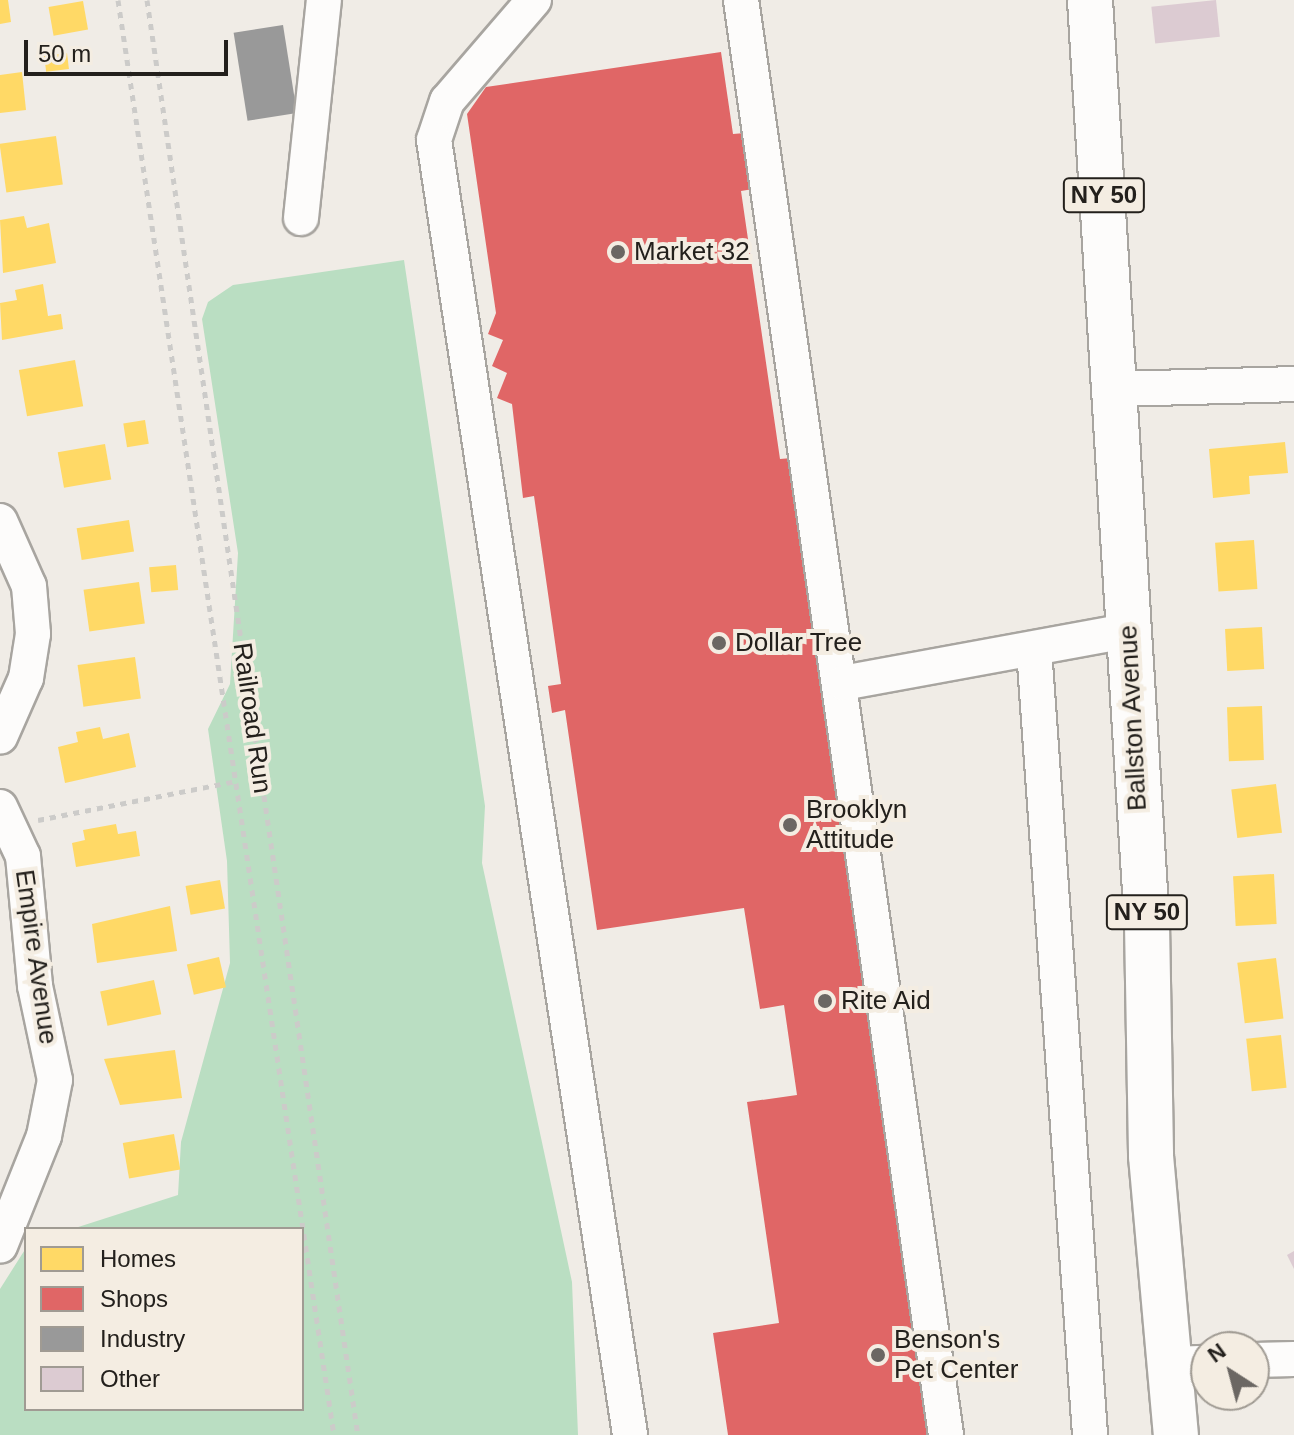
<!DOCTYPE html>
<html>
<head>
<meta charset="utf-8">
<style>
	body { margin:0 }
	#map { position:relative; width:1294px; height:1435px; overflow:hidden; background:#f0ece6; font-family:Arial,sans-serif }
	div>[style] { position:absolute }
	.green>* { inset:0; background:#badec2 }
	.homes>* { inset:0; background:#ffd966; transform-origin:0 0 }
	.shops>* { inset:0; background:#e06666 }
	.industry>* { inset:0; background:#999; transform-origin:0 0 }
	.building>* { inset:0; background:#dccbd2; transform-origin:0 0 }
	.path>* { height:5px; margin-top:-2.5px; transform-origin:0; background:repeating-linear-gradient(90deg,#cccbc9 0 6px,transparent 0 12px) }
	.roads { filter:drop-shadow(2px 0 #a8a5a0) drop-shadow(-2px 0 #a8a5a0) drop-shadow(0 2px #a8a5a0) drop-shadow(0 -2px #a8a5a0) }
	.minor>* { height:34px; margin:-17px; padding:0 17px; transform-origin:17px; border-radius:17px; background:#fdfcfb }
	.highway>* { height:44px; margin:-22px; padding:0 22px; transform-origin:22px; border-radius:22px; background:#fdfcfb }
	.dots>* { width:22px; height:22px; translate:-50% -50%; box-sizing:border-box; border:4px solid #f4ede2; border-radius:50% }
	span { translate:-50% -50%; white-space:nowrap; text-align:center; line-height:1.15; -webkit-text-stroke:8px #f4ede2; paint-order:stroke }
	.shield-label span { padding:2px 6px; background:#f4ede2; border:2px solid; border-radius:6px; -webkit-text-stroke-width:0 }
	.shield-label { font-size:24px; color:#23201c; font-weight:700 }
	.poi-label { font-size:26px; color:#23201c }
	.left { translate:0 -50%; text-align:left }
	.street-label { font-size:26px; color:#23201c }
	.legend { position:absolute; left:24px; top:1227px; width:280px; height:184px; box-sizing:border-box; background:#f4ede2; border:2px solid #a09b93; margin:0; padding:10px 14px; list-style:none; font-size:24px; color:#23201c }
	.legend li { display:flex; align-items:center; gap:16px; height:40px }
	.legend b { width:40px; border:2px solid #a09b93 }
	.north { position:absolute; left:1190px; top:1331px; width:80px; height:80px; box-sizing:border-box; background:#f4ede2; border:2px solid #a09b93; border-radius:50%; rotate:324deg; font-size:22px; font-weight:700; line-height:32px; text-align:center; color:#23201c }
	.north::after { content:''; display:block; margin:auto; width:28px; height:36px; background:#6b6763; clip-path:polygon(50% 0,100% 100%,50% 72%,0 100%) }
	.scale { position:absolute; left:24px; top:40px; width:204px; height:36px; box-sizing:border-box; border:4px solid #23201c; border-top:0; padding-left:10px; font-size:24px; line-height:28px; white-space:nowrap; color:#23201c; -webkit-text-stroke:6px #f4ede2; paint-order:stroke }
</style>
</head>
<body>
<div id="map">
	<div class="green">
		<div style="clip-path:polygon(404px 260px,485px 806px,482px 863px,572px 1282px,578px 1435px,0 1435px,0 1289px,26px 1248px,26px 1409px,302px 1409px,302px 1229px,72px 1229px,178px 1195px,181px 1142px,230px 963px,227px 861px,208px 729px,230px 684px,238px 553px,202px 319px,208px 302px,233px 285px)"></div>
	</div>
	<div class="homes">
		<div style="clip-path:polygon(0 0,8px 0,11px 22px,0 24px)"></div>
		<div style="left:83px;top:1px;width:29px;height:35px;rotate:80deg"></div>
		<div style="left:67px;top:53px;width:16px;height:23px;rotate:83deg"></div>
		<div style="clip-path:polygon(22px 72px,26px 110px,0 113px,0 75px)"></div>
		<div style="left:56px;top:136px;width:49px;height:57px;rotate:82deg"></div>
		<div style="clip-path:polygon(24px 216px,27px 228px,49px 223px,56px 263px,3px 273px,0 220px)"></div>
		<div style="clip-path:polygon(43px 284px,48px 316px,61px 314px,63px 329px,2px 340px,0 303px,17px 300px,15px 290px)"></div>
		<div style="left:75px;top:360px;width:47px;height:57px;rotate:80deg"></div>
		<div style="left:145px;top:420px;width:24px;height:22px;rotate:81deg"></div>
		<div style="clip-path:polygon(1285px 442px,1288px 473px,1249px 476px,1250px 494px,1213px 498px,1209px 449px)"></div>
		<div style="left:105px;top:444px;width:36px;height:48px;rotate:80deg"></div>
		<div style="left:129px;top:520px;width:32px;height:53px;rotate:81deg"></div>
		<div style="left:1254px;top:540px;width:49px;height:39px;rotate:86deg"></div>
		<div style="left:176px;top:565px;width:25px;height:27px;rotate:85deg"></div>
		<div style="left:139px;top:582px;width:42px;height:56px;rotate:82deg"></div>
		<div style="left:1262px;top:627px;width:42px;height:37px;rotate:87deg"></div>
		<div style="left:135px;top:657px;width:42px;height:58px;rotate:82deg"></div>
		<div style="left:1262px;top:706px;width:54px;height:35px;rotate:88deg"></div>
		<div style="clip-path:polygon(100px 727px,103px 739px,129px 733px,136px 767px,65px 783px,58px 747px,78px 742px,76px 732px)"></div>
		<div style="left:1276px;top:784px;width:49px;height:45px;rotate:83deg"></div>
		<div style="clip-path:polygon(116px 824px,118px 834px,136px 831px,140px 856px,76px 867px,72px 843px,85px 840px,83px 830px)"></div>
		<div style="left:1274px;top:874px;width:50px;height:41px;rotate:87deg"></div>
		<div style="left:220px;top:880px;width:29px;height:35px;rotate:80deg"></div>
		<div style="clip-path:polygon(170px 906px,177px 951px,97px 963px,92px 924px)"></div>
		<div style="left:219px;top:957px;width:31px;height:33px;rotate:77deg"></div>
		<div style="left:1276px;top:958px;width:61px;height:39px;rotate:83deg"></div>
		<div style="left:154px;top:980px;width:35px;height:55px;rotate:78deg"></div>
		<div style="left:1281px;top:1035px;width:53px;height:35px;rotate:84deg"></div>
		<div style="clip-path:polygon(175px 1050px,182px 1098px,120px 1105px,104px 1059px)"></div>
		<div style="left:174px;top:1134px;width:36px;height:52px;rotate:80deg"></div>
	</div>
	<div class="shops">
		<div style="clip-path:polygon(721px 52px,733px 134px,745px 133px,753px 189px,741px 191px,780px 459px,792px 458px,935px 1435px,728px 1435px,713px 1333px,779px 1323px,747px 1102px,797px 1095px,784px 1005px,760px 1009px,744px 908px,597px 930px,565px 710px,552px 713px,548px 686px,561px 684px,534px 496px,523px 498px,512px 404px,497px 398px,507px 373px,492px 366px,503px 340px,488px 334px,496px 313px,467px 114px,486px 87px)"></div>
	</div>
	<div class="industry">
		<div style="left:283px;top:25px;width:89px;height:50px;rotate:81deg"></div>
	</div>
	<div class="building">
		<div style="left:1216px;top:0;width:37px;height:65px;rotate:84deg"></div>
		<div style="clip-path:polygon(1294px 1251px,1294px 1269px,1287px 1255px)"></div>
	</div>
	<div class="path">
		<div style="left:118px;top:0;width:1451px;rotate:81.44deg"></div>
		<div style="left:147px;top:0;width:1450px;rotate:81.64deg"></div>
		<div style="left:38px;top:820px;width:203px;rotate:-11.1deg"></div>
	</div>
	<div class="roads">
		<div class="minor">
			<div style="left:534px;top:0;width:133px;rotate:130.7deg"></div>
			<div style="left:447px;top:101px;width:41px;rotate:108.4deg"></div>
			<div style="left:434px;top:140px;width:1310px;rotate:81.39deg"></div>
			<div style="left:741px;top:0;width:1450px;rotate:81.87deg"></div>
			<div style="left:301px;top:218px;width:219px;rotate:-84deg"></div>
			<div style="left:1118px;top:389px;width:176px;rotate:-1.6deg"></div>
			<div style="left:0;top:521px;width:71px;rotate:66deg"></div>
			<div style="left:29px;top:586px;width:48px;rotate:85.2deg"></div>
			<div style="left:33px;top:634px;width:45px;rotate:99deg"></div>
			<div style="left:26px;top:678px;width:64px;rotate:113.8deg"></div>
			<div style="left:1034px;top:649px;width:788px;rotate:85.92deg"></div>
			<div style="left:843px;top:683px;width:289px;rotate:-10.4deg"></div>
			<div style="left:0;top:807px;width:54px;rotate:64.9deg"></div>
			<div style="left:23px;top:856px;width:131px;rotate:84.7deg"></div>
			<div style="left:35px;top:986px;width:96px;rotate:78deg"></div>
			<div style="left:55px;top:1080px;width:57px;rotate:101.1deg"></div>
			<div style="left:44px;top:1136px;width:118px;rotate:111.8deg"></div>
			<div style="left:1254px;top:1360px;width:40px;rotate:-1.4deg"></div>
			<div style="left:1172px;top:1364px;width:34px;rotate:-2deg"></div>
		</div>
		<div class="highway">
			<div style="left:1090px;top:0;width:926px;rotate:86.47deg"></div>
			<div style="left:1147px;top:924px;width:232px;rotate:89deg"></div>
			<div style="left:1151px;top:1156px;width:280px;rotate:84.9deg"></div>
		</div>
	</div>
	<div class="dots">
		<div style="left:618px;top:252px;background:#6b6763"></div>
		<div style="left:719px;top:643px;background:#6b6763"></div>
		<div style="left:790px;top:825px;background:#6b6763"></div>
		<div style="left:825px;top:1001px;background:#6b6763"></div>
		<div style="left:878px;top:1355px;background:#6b6763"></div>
	</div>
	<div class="shield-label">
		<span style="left:1104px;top:195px">NY 50</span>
		<span style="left:1147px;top:912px">NY 50</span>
	</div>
	<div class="poi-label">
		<span class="left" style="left:634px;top:252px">Market 32</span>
		<span class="left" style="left:735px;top:643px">Dollar Tree</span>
		<span class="left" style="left:806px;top:825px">Brooklyn<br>Attitude</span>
		<span class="left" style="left:841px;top:1001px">Rite Aid</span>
		<span class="left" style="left:894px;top:1355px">Benson's<br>Pet Center</span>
	</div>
	<div class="street-label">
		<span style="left:252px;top:718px;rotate:82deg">Railroad Run</span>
		<span style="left:1133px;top:718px;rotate:-93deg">Ballston Avenue</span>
		<span style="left:36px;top:957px;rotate:82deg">Empire Avenue</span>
	</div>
	<ul class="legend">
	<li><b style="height:22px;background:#ffd966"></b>Homes</li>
	<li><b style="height:22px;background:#e06666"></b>Shops</li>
	<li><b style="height:22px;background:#999"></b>Industry</li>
	<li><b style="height:22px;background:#dccbd2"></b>Other</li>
	</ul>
	<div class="north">N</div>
	<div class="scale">50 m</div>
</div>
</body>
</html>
